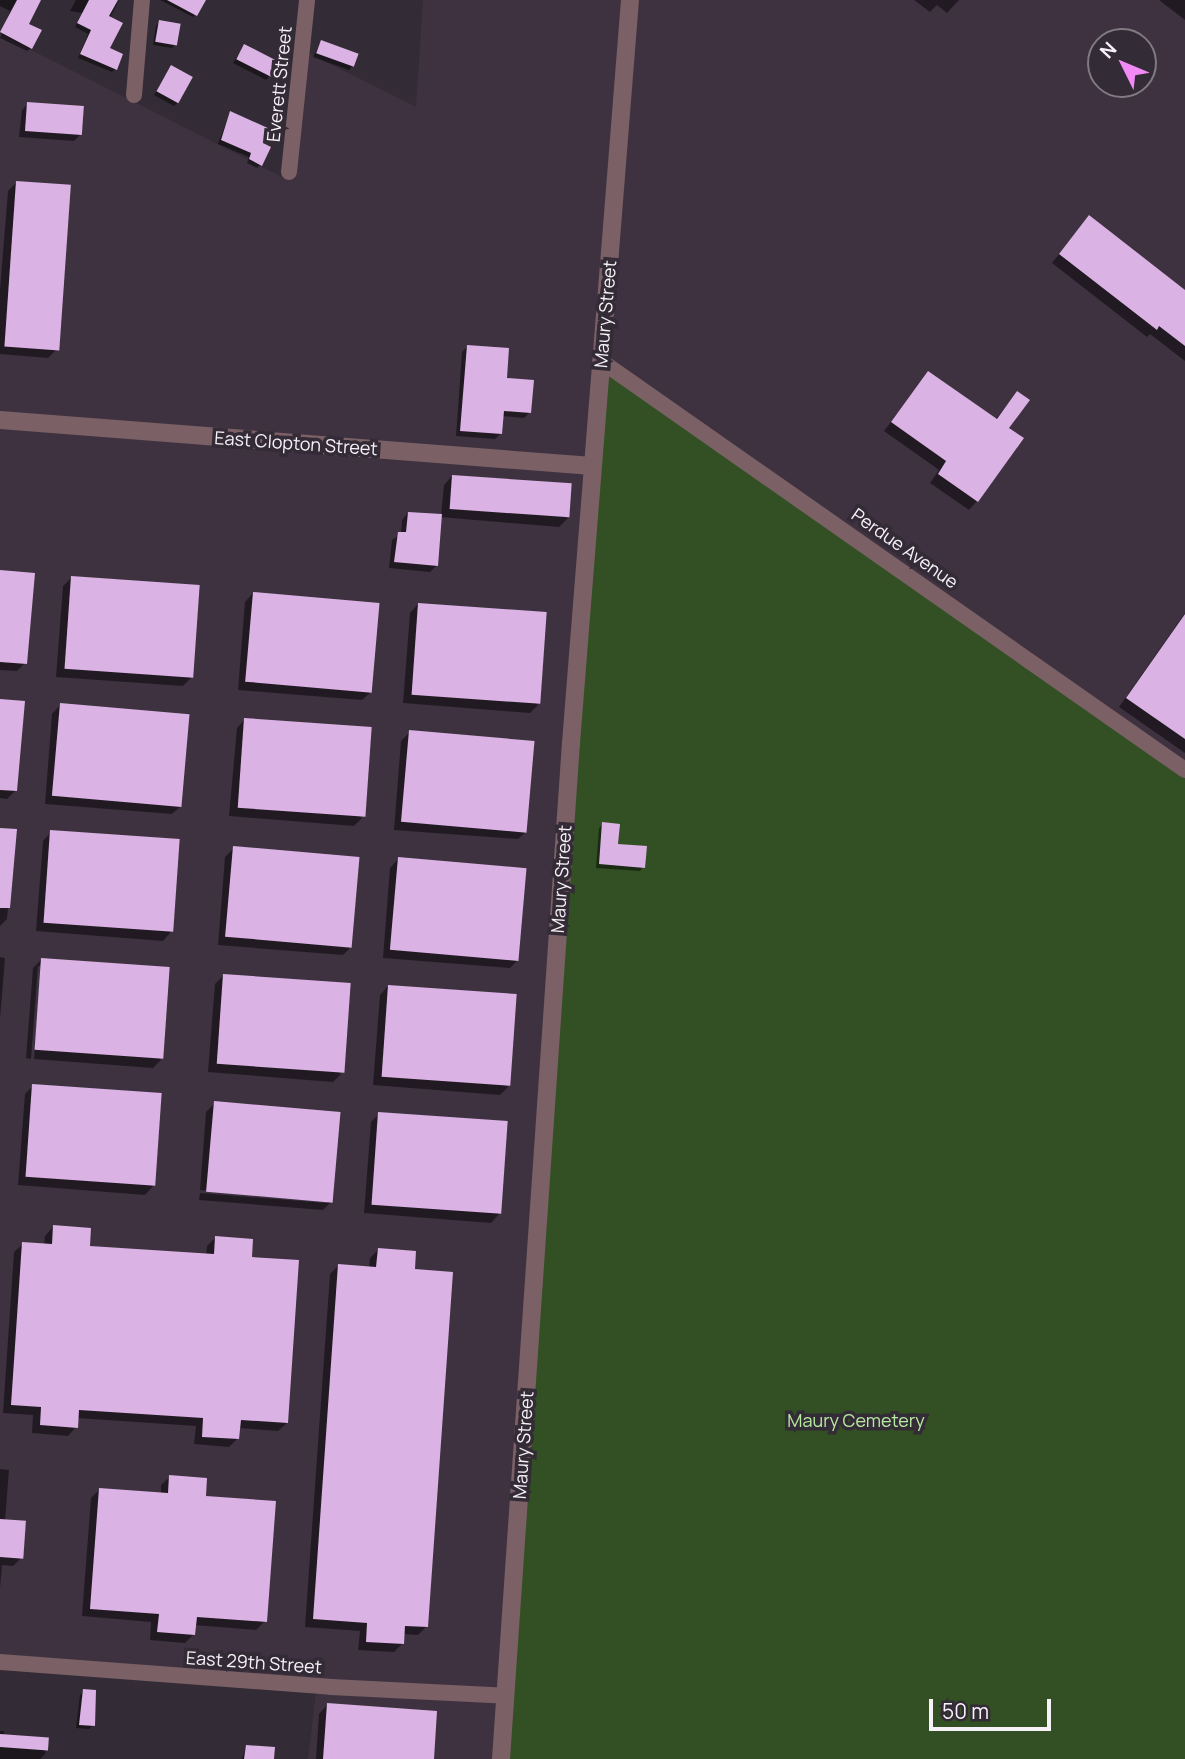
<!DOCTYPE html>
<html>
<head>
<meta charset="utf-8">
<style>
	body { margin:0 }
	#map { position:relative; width:1185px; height:1759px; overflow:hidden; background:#332b35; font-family:Manrope,sans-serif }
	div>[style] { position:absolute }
	.built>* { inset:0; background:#3e3241 }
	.green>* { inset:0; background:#325024 }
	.shadow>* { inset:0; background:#0007 }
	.building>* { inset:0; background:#dab2e3; transform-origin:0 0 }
	.minor>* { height:16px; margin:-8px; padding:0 8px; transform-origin:8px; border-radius:8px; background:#7b6065 }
	.tertiary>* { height:18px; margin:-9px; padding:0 9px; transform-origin:9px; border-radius:9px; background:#7b6065 }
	span { translate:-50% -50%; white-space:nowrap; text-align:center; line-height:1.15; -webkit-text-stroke:7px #332b35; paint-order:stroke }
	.street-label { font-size:18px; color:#f7f1f8 }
	.park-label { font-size:18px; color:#b6eaa1 }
	.north { position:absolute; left:1087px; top:28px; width:70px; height:70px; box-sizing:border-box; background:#332b35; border:2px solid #817a83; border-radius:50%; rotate:313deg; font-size:19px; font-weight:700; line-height:28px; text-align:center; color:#f7f1f8 }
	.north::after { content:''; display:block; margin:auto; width:24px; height:32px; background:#f18af4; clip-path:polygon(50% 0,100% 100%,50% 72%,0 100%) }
	.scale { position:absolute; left:929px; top:1699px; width:122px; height:32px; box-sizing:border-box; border:4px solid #f7f1f8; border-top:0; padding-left:9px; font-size:21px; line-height:24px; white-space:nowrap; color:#f7f1f8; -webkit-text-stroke:5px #332b35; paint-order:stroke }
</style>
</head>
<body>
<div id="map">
	<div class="built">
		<div style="clip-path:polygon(evenodd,423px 0,1185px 0,1185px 769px,502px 1759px,308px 1759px,317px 1684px,0 1661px,0 34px,288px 180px,304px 51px,416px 107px,423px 0,1101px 42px,1143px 42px,1143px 84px,1101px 84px,1101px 42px)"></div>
	</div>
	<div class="green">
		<div style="clip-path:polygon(601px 352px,1185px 769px,1185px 1759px,502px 1759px)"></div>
	</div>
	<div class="shadow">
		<div style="clip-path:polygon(0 0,39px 0,27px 25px,31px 48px,27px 51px,0 38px,10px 11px,0 6px)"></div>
		<div style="clip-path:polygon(76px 0,119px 0,110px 18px,107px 49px,115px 69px,112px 72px,78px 58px,88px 34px,75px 27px,82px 13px,70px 11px)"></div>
		<div style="clip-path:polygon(160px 0,204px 0,193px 17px)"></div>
		<div style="clip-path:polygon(914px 0,959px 0,947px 13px,937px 5px,930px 12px)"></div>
		<div style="clip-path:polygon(1159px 0,1185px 0,1185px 20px)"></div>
		<div style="clip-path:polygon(160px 22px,176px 44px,172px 48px,153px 45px,156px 26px)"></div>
		<div style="clip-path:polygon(321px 42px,356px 55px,352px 66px,349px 70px,313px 57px)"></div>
		<div style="clip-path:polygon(244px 46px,269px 77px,266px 80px,233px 63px)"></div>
		<div style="clip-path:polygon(168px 71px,178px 102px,174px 106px,154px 95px)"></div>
		<div style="clip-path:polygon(28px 104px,80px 135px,74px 141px,19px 137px,22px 110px)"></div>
		<div style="clip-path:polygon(230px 113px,261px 144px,261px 164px,257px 168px,247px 163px,249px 157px,218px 144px)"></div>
		<div style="clip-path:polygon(16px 183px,56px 350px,48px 358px,0 354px,0 290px,8px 191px)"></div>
		<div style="clip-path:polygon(1089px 217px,1185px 292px,1185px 361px,1150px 334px,1147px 337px,1052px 263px)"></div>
		<div style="clip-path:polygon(468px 346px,505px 379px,529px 413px,524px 418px,502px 416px,501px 433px,495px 439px,456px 436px,462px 352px)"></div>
		<div style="clip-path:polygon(928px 373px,995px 420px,1017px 393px,1007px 429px,977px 501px,969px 510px,930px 483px,939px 470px,884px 431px)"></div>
		<div style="clip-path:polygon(452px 476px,568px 518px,559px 527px,440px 517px,436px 566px,430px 572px,389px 568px,392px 540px,401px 534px,402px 520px,408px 513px,441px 516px,444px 485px)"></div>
		<div style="clip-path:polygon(0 572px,25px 663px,17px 671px,0 670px)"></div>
		<div style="clip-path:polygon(71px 578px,191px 678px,183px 686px,56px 677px,63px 586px)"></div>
		<div style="clip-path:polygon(253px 593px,371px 692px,362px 700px,238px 690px,245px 602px)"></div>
		<div style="clip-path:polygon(418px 604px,538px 705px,530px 713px,403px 703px,410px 613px)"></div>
		<div style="clip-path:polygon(1185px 613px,1185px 753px,1119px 707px)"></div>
		<div style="clip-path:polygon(0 701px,15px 791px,7px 799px,0 798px)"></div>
		<div style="clip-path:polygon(60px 705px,181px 806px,172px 814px,45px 804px,52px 714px)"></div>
		<div style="clip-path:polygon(245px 719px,362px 818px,354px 826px,229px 816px,237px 728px)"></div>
		<div style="clip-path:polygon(410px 732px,527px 831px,518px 839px,394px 830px,401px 741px)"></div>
		<div style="clip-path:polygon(603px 824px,616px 846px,643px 867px,640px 871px,596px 868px,599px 828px)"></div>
		<div style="clip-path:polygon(0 830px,15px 831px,7px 919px,0 926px)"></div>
		<div style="clip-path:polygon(51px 832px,171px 932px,163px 941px,36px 931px,43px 841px)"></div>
		<div style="clip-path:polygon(234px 848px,351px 947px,343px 955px,218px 945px,225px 857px)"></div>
		<div style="clip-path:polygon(398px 859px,518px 960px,510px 968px,383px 958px,390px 868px)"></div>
		<div style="clip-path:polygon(0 957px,5px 958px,0 1019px)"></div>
		<div style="clip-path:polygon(41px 960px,161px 1060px,153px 1068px,34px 1059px,42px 966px,38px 966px,31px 1059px,26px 1058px,33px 968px)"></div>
		<div style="clip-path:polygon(224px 975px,341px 1074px,333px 1082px,208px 1072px,215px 984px)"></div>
		<div style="clip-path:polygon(388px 986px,508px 1087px,500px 1095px,373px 1085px,380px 995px)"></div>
		<div style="clip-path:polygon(33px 1086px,153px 1186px,145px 1195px,18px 1185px,25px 1094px)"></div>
		<div style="clip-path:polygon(215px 1103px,332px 1201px,323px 1210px,199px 1200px,200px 1193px,327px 1203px,327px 1200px,200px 1190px,206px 1112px)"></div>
		<div style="clip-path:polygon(379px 1114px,499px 1214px,491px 1223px,364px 1213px,371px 1122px)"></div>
		<div style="clip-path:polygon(53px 1227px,88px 1248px,206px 1256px,207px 1246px,215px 1238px,250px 1258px,287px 1423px,278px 1431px,238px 1428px,238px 1438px,229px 1447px,194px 1444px,196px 1426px,77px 1418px,76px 1427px,68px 1436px,32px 1433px,33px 1415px,3px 1413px,14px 1252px,23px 1244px,44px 1245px,45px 1236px)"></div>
		<div style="clip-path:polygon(378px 1250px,426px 1627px,418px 1635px,403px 1634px,403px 1643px,394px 1652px,358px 1650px,360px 1631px,305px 1627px,330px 1274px,338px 1266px,369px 1268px,370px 1258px)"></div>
		<div style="clip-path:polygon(0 1469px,9px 1470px,5px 1521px,21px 1558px,13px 1566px,2px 1565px,0 1588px)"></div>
		<div style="clip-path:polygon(170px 1477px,204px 1498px,265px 1621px,256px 1630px,194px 1625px,194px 1634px,185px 1643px,150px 1640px,151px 1622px,82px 1616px,91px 1498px,99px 1490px,161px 1495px,161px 1485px)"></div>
		<div style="clip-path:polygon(84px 1691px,93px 1725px,89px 1729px,76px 1728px,80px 1695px)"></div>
		<div style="clip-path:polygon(327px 1705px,433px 1759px,316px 1759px,319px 1714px)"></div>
		<div style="clip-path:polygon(0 1731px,4px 1731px,4px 1736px,47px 1739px,45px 1754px,40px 1759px,0 1759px)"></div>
		<div style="clip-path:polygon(246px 1747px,272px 1759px,242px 1759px)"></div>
	</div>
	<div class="building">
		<div style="clip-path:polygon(17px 0,41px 0,29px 24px,42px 30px,32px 49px,0 32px)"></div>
		<div style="clip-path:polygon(89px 0,118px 0,109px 16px,123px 23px,110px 48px,123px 54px,117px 70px,80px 54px,91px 30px,77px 23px)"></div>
		<div style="clip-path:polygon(167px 0,206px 0,197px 16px)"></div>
		<div style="left:159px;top:20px;width:22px;height:22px;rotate:10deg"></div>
		<div style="left:321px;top:40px;width:40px;height:14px;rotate:20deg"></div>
		<div style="left:244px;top:44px;width:39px;height:17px;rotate:27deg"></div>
		<div style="left:171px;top:65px;width:25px;height:30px;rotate:29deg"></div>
		<div style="left:27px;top:102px;width:57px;height:29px;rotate:4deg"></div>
		<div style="clip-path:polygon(230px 111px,270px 129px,263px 143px,271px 147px,262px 166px,249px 159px,251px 153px,221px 140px)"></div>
		<div style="left:16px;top:181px;width:55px;height:166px;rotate:4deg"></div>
		<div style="clip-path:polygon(1089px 215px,1185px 290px,1185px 346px,1159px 326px,1157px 330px,1059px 254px)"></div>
		<div style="clip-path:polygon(467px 345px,509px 348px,507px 378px,534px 380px,531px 413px,504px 411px,502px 434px,460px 431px)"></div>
		<div style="clip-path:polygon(928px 371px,997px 419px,1017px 391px,1030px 400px,1009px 428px,1024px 438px,978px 502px,938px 474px,946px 461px,891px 422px)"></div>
		<div style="left:452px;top:475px;width:120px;height:34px;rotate:4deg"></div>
		<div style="clip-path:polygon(408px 512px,442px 514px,438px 566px,394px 562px,398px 532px,406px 532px)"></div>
		<div style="clip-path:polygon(0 570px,35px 573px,27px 664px,0 662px)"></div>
		<div style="left:71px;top:576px;width:129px;height:93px;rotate:4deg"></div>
		<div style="left:253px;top:592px;width:127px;height:90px;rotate:5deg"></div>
		<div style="left:418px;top:603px;width:129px;height:92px;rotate:4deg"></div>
		<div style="clip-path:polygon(1185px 614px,1185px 739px,1126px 698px)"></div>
		<div style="clip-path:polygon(0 699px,25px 701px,17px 791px,0 790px)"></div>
		<div style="left:60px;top:703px;width:130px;height:93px;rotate:5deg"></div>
		<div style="left:244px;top:718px;width:128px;height:90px;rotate:4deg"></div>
		<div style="left:409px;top:730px;width:126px;height:92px;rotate:5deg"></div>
		<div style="clip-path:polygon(602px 822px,620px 824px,618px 844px,647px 846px,645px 868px,599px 864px)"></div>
		<div style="clip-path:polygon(0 828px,17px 829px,10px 908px,0 908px)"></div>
		<div style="left:50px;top:830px;width:130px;height:93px;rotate:4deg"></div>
		<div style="left:233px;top:846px;width:127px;height:91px;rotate:5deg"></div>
		<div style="left:398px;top:857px;width:129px;height:93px;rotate:5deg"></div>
		<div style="left:41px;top:958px;width:129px;height:92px;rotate:4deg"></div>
		<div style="left:223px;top:974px;width:128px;height:90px;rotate:4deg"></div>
		<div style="left:388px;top:985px;width:129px;height:92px;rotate:4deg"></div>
		<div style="left:32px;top:1084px;width:130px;height:93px;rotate:4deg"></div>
		<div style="left:214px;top:1101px;width:127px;height:91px;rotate:5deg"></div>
		<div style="left:378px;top:1112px;width:130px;height:93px;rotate:4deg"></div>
		<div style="clip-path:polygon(53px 1225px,91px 1228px,90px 1246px,214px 1254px,215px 1236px,253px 1239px,252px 1257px,299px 1260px,288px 1423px,241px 1420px,239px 1439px,202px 1437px,203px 1418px,79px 1410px,78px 1428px,40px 1425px,41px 1407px,11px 1405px,22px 1242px,52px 1244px)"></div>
		<div style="clip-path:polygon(378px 1248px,416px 1251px,415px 1269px,453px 1272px,428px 1627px,405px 1626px,404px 1644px,366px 1642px,367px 1623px,313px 1619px,338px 1264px,376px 1267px)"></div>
		<div style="clip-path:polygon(169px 1475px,207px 1478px,206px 1496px,276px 1501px,267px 1622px,197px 1617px,195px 1635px,157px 1632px,159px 1614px,90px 1609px,99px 1488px,168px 1493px)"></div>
		<div style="left:0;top:1519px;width:26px;height:38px;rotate:4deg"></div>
		<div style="clip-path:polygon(83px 1689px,96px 1690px,95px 1726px,79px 1725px)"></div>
		<div style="clip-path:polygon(327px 1703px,437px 1711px,434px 1759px,323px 1759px)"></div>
		<div style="left:0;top:1734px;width:49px;height:13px;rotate:4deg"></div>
		<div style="clip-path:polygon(246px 1745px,275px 1747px,274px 1759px,244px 1759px)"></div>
	</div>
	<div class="minor">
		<div style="left:134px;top:95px;width:95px;rotate:-85.2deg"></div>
		<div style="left:289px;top:172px;width:173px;rotate:-84deg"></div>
		<div style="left:601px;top:361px;width:713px;rotate:35.01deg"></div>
		<div style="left:0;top:1662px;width:332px;rotate:4.3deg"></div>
		<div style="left:331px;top:1687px;width:175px;rotate:2.9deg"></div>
	</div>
	<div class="tertiary">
		<div style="left:0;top:420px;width:594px;rotate:4.44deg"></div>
		<div style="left:501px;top:1759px;width:1018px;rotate:-86.06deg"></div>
		<div style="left:571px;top:743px;width:745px;rotate:-85.46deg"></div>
	</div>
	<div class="street-label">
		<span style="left:279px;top:84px;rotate:-84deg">Everett Street</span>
		<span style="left:605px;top:314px;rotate:-85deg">Maury Street</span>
		<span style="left:296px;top:443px;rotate:4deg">East Clopton Street</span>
		<span style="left:905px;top:548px;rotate:35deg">Perdue Avenue</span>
		<span style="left:561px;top:879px;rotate:-86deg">Maury Street</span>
		<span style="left:523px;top:1445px;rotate:-86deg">Maury Street</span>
		<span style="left:254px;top:1662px;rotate:4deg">East 29th Street</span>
	</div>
	<div class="park-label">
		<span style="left:856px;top:1420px">Maury Cemetery</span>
	</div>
	<div class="north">N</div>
	<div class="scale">50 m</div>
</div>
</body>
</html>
